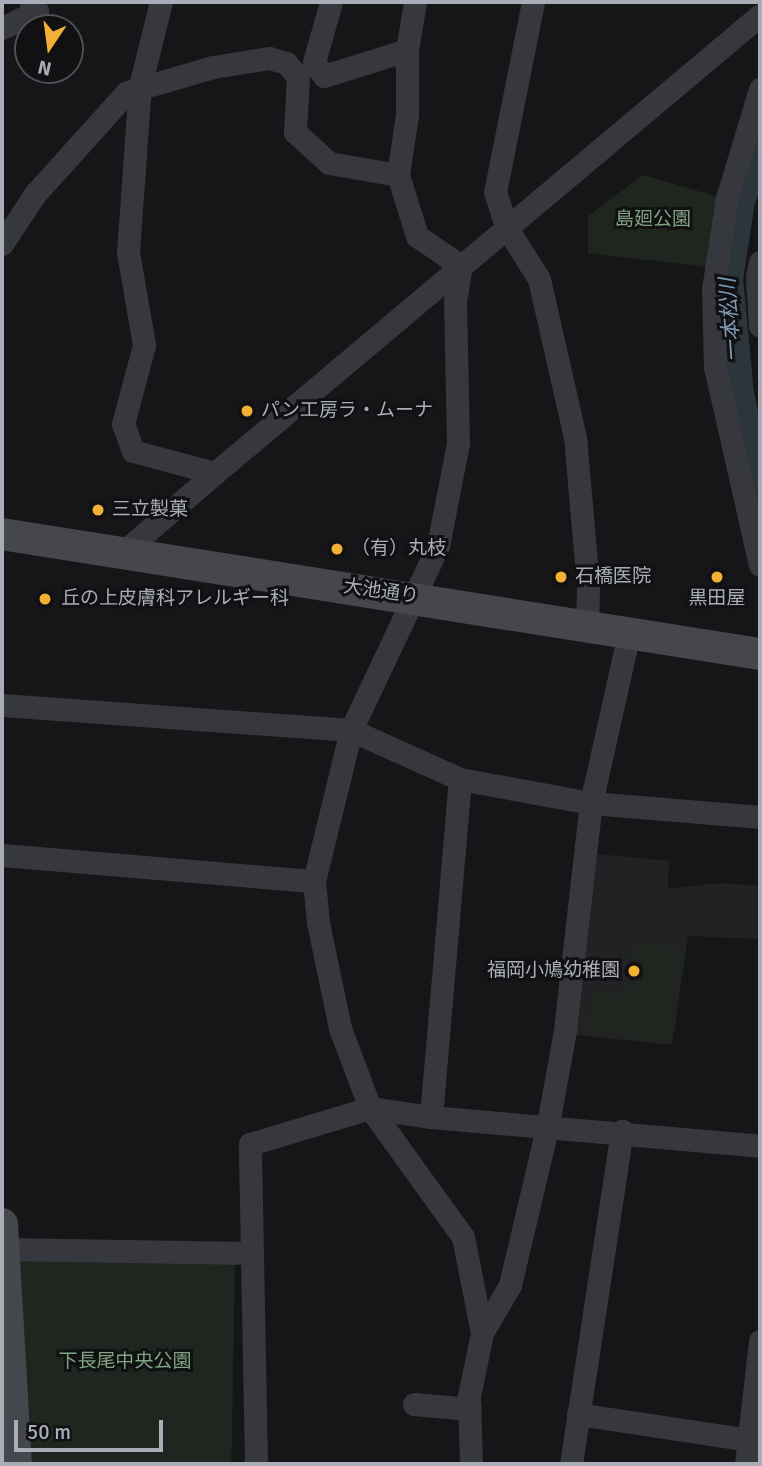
<!DOCTYPE html>
<html>
<head>
<meta charset="utf-8">
<style>
	body { margin:0 }
	#map { position:relative; width:762px; height:1466px; overflow:hidden; background:#161618; font-family:Signika,"Noto Sans JP",sans-serif }
	div>[style] { position:absolute }
	.built>* { inset:0; background:#222225 }
	.green>* { inset:0; background:#1e261f; transform-origin:0 0 }
	.river>* { height:35px; margin:-17.5px; padding:0 17.5px; transform-origin:17.5px; border-radius:17.5px; background:#2c353c }
	.street>* { height:23px; margin:-11.5px; padding:0 11.5px; transform-origin:11.5px; border-radius:11.5px; background:#37383d }
	.secondary>* { height:32px; margin:-16px; padding:0 16px; transform-origin:16px; border-radius:16px; background:#45474d }
	.dots>* { width:19px; height:19px; translate:-50% -50%; box-sizing:border-box; border:4px solid #111113; border-radius:50% }
	span { translate:-50% -50%; white-space:nowrap; text-align:center; line-height:1.15; -webkit-text-stroke:6px #111113; paint-order:stroke }
	.park-label { font-size:19px; color:#7fa381 }
	.poi-label { font-size:19px; color:#a8adb8 }
	.left { translate:0 -50%; text-align:left }
	.right { translate:-100% -50%; text-align:right }
	.street-label { font-size:19px; color:#a8adb8 }
	.water-label { font-size:21px; color:#7f9bb3; font-style:italic }
	.frame { position:absolute; inset:0; border:4px solid #a8adb8; pointer-events:none }
	.north { position:absolute; left:14px; top:14px; width:70px; height:70px; box-sizing:border-box; background:#111113; border:2px solid #4d4f55; border-radius:50%; rotate:193deg; font-size:19px; font-weight:700; line-height:28px; text-align:center; color:#a8adb8 }
	.north::after { content:''; display:block; margin:auto; width:24px; height:32px; background:#f2b134; clip-path:polygon(50% 0,100% 100%,50% 72%,0 100%) }
	.scale { position:absolute; left:14px; top:1420px; width:149px; height:32px; box-sizing:border-box; border:4px solid #a8adb8; border-top:0; padding-left:9px; font-size:21px; line-height:24px; white-space:nowrap; color:#a8adb8; -webkit-text-stroke:5px #111113; paint-order:stroke }
</style>
</head>
<body>
<div id="map">
	<div class="built">
		<div style="clip-path:polygon(597px 854px,669px 861px,668px 889px,720px 883px,760px 886px,760px 939px,688px 936px,672px 1045px,576px 1035px)"></div>
	</div>
	<div class="green">
		<div style="clip-path:polygon(643px 175px,719px 197px,707px 267px,588px 253px,588px 216px)"></div>
		<div style="clip-path:polygon(634px 944px,683px 949px,668px 1041px,586px 1030px,592px 993px,627px 996px)"></div>
		<div style="left:18px;top:1257px;width:217px;height:207px;rotate:1deg"></div>
	</div>
	<div class="river">
		<div style="left:760px;top:140px;width:64px;rotate:111deg"></div>
		<div style="left:737px;top:200px;width:79px;rotate:98.7deg"></div>
		<div style="left:725px;top:278px;width:117px;rotate:84.6deg"></div>
		<div style="left:736px;top:394px;width:112px;rotate:77.6deg"></div>
	</div>
	<div class="street">
		<div style="left:331px;top:2px;width:62px;rotate:105.8deg"></div>
		<div style="left:314px;top:62px;width:17px;rotate:54deg"></div>
		<div style="left:324px;top:76px;width:87px;rotate:-17.4deg"></div>
		<div style="left:407px;top:50px;width:49px;rotate:-80.5deg"></div>
		<div style="left:533px;top:2px;width:194px;rotate:101.3deg"></div>
		<div style="left:495px;top:192px;width:38px;rotate:72deg"></div>
		<div style="left:507px;top:228px;width:60px;rotate:57.9deg"></div>
		<div style="left:539px;top:279px;width:162px;rotate:77.2deg"></div>
		<div style="left:575px;top:437px;width:151px;rotate:85deg"></div>
		<div style="left:588px;top:587px;width:40px;rotate:91.4deg"></div>
		<div style="left:2px;top:28px;width:39px;rotate:-26deg"></div>
		<div style="left:37px;top:11px;width:11px;rotate:-124deg"></div>
		<div style="left:760px;top:89px;width:114px;rotate:106.8deg"></div>
		<div style="left:727px;top:198px;width:92px;rotate:98.7deg"></div>
		<div style="left:713px;top:289px;width:78px;rotate:88.5deg"></div>
		<div style="left:715px;top:367px;width:203px;rotate:77.2deg"></div>
		<div style="left:2px;top:244px;width:60px;rotate:-56.6deg"></div>
		<div style="left:35px;top:194px;width:137px;rotate:-48deg"></div>
		<div style="left:127px;top:92px;width:90px;rotate:-16.2deg"></div>
		<div style="left:213px;top:67px;width:57px;rotate:-9.1deg"></div>
		<div style="left:269px;top:58px;width:18px;rotate:16deg"></div>
		<div style="left:286px;top:63px;width:18px;rotate:49deg"></div>
		<div style="left:298px;top:77px;width:55px;rotate:93.1deg"></div>
		<div style="left:295px;top:132px;width:46px;rotate:42.4deg"></div>
		<div style="left:329px;top:163px;width:70px;rotate:9.9deg"></div>
		<div style="left:760px;top:262px;width:15px;rotate:101deg"></div>
		<div style="left:757px;top:277px;width:49px;rotate:86.5deg"></div>
		<div style="left:215px;top:473px;width:712px;rotate:-40.04deg"></div>
		<div style="left:121px;top:554px;width:124px;rotate:-40.8deg"></div>
		<div style="left:215px;top:473px;width:85px;rotate:-165deg"></div>
		<div style="left:133px;top:451px;width:29px;rotate:-110deg"></div>
		<div style="left:123px;top:424px;width:82px;rotate:-75.1deg"></div>
		<div style="left:144px;top:345px;width:94px;rotate:-99.8deg"></div>
		<div style="left:128px;top:252px;width:166px;rotate:-85.9deg"></div>
		<div style="left:140px;top:86px;width:87px;rotate:-76deg"></div>
		<div style="left:2px;top:705px;width:350px;rotate:4.1deg"></div>
		<div style="left:351px;top:730px;width:204px;rotate:-64.7deg"></div>
		<div style="left:438px;top:546px;width:105px;rotate:-79deg"></div>
		<div style="left:458px;top:443px;width:141px;rotate:-91.2deg"></div>
		<div style="left:455px;top:302px;width:36px;rotate:-81deg"></div>
		<div style="left:461px;top:266px;width:53px;rotate:-145.7deg"></div>
		<div style="left:417px;top:236px;width:64px;rotate:-107.3deg"></div>
		<div style="left:398px;top:175px;width:61px;rotate:-81.5deg"></div>
		<div style="left:407px;top:115px;width:65px;rotate:-90deg"></div>
		<div style="left:2px;top:855px;width:313px;rotate:4.8deg"></div>
		<div style="left:431px;top:1117px;width:339px;rotate:-85.1deg"></div>
		<div style="left:2px;top:1249px;width:248px;rotate:0.9deg"></div>
		<div style="left:482px;top:1333px;width:56px;rotate:-59.7deg"></div>
		<div style="left:510px;top:1285px;width:165px;rotate:-76.7deg"></div>
		<div style="left:548px;top:1124px;width:96px;rotate:-79.7deg"></div>
		<div style="left:565px;top:1030px;width:228px;rotate:-83.5deg"></div>
		<div style="left:591px;top:803px;width:174px;rotate:-77.4deg"></div>
		<div style="left:414px;top:1404px;width:56px;rotate:5.1deg"></div>
		<div style="left:578px;top:1414px;width:173px;rotate:8.6deg"></div>
		<div style="left:256px;top:1464px;width:320px;rotate:-91.1deg"></div>
		<div style="left:250px;top:1144px;width:125px;rotate:-16.7deg"></div>
		<div style="left:370px;top:1108px;width:62px;rotate:8.4deg"></div>
		<div style="left:431px;top:1117px;width:330px;rotate:5deg"></div>
		<div style="left:471px;top:1464px;width:68px;rotate:-91.7deg"></div>
		<div style="left:469px;top:1396px;width:64px;rotate:-78.3deg"></div>
		<div style="left:482px;top:1333px;width:98px;rotate:-101.2deg"></div>
		<div style="left:463px;top:1237px;width:159px;rotate:-125.8deg"></div>
		<div style="left:370px;top:1108px;width:85px;rotate:-110.6deg"></div>
		<div style="left:340px;top:1028px;width:107px;rotate:-101.8deg"></div>
		<div style="left:318px;top:923px;width:42px;rotate:-95.4deg"></div>
		<div style="left:314px;top:881px;width:155px;rotate:-76.2deg"></div>
		<div style="left:351px;top:730px;width:120px;rotate:24.2deg"></div>
		<div style="left:460px;top:779px;width:133px;rotate:10.4deg"></div>
		<div style="left:591px;top:803px;width:170px;rotate:4.7deg"></div>
		<div style="left:571px;top:1464px;width:337px;rotate:-81.3deg"></div>
		<div style="left:746px;top:1464px;width:124px;rotate:-83.5deg"></div>
	</div>
	<div class="secondary">
		<div style="left:2px;top:534px;width:767px;rotate:9deg"></div>
		<div style="left:2px;top:1224px;width:240px;rotate:86.7deg"></div>
	</div>
	<div class="dots">
		<div style="left:247px;top:411px;background:#f2b134"></div>
		<div style="left:98px;top:510px;background:#f2b134"></div>
		<div style="left:337px;top:549px;background:#f2b134"></div>
		<div style="left:561px;top:577px;background:#f2b134"></div>
		<div style="left:717px;top:577px;background:#f2b134"></div>
		<div style="left:45px;top:599px;background:#f2b134"></div>
		<div style="left:634px;top:971px;background:#f2b134"></div>
	</div>
	<div class="park-label">
		<span style="left:653px;top:220px">島廻公園</span>
		<span style="left:125px;top:1362px">下長尾中央公園</span>
	</div>
	<div class="poi-label">
		<span class="left" style="left:261px;top:411px">パン工房ラ・ムーナ</span>
		<span class="left" style="left:112px;top:510px">三立製菓</span>
		<span class="left" style="left:351px;top:549px">（有）丸枝</span>
		<span class="left" style="left:575px;top:577px">石橋医院</span>
		<span class="left" style="left:61px;top:599px">丘の上皮膚科アレルギー科</span>
		<span style="left:717px;top:599px">黒田屋</span>
		<span class="right" style="left:620px;top:971px">福岡小鳩幼稚園</span>
	</div>
	<div class="street-label">
		<span style="left:381px;top:592px;rotate:8deg">大池通り</span>
	</div>
	<div class="water-label">
		<span style="left:730px;top:320px;rotate:-94deg">一本松川</span>
	</div>
	<div class="frame"></div>
	<div class="north">N</div>
	<div class="scale">50 m</div>
</div>
</body>
</html>
